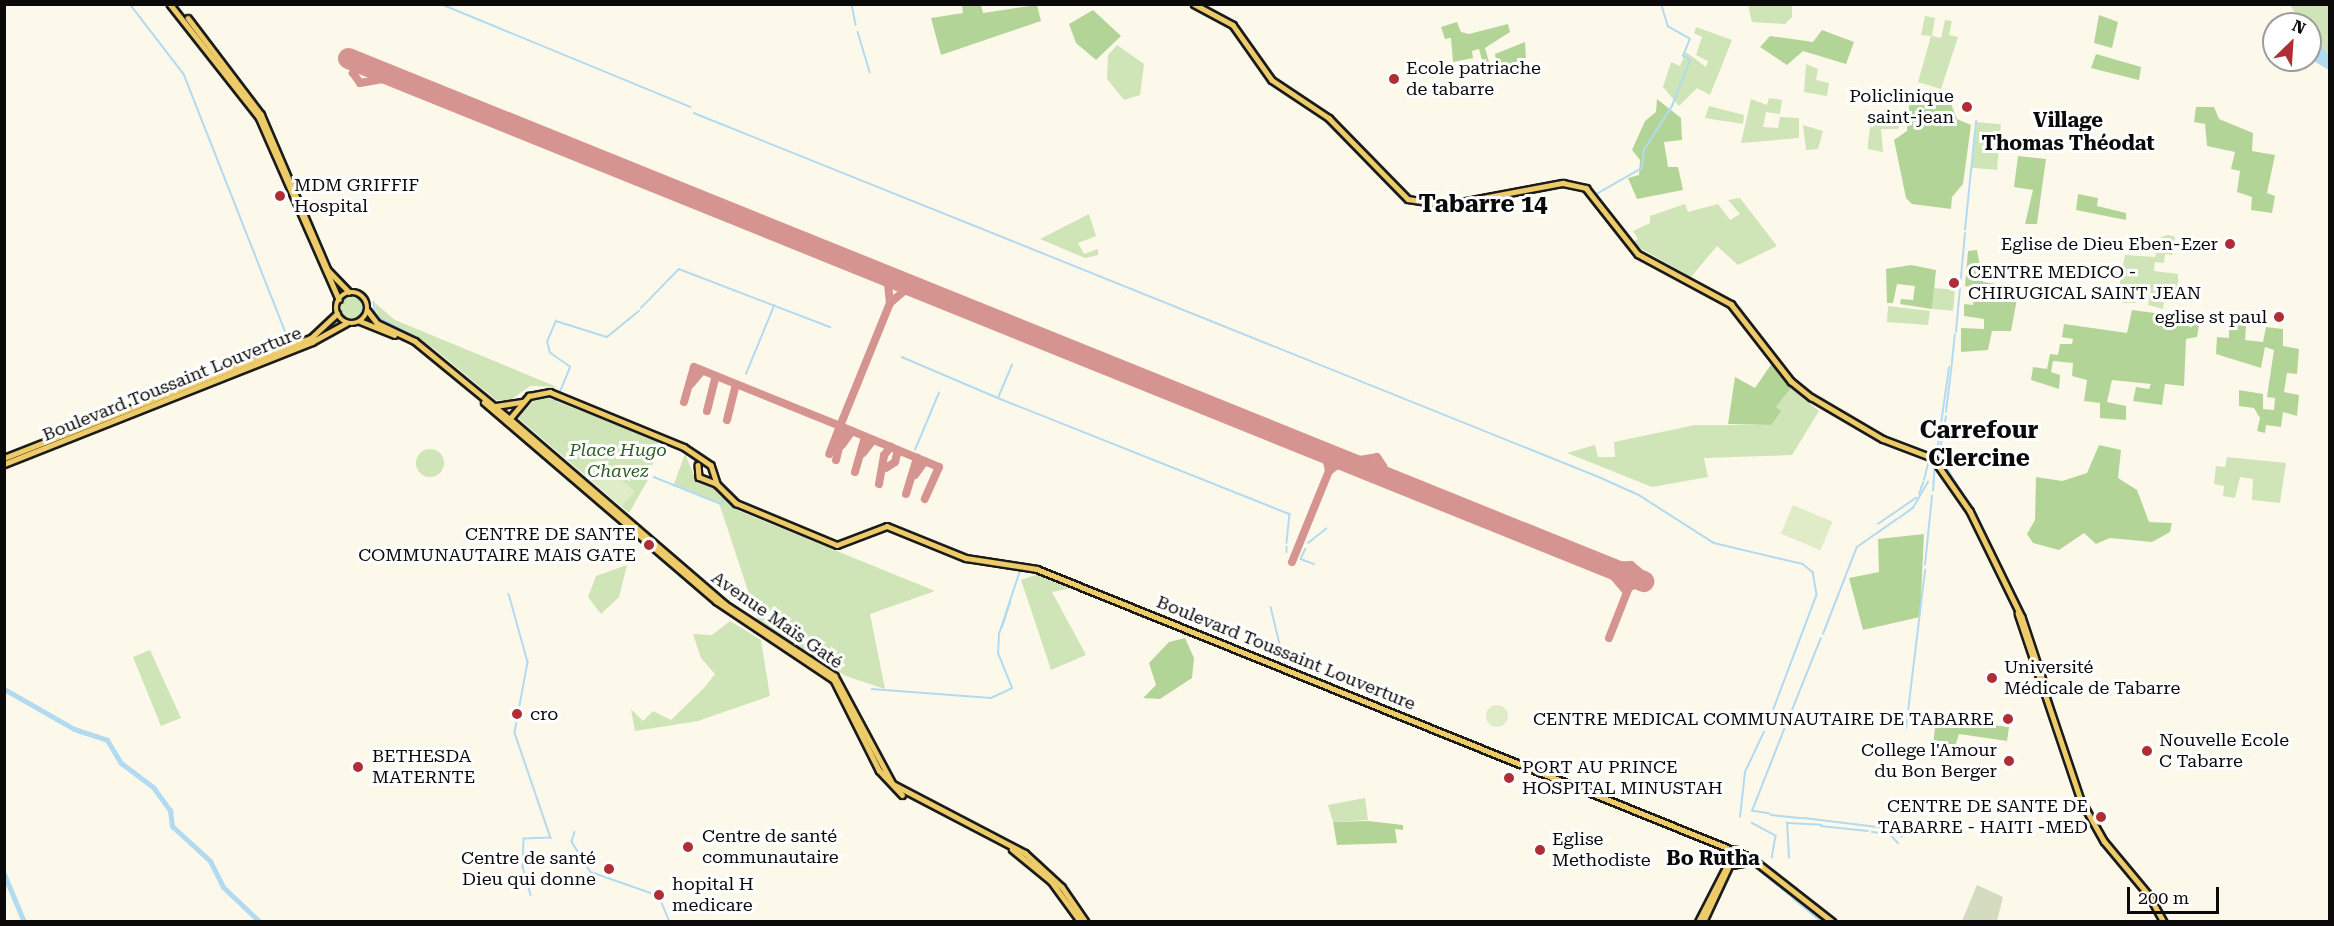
<!DOCTYPE html>
<html>
<head>
<meta charset="utf-8">
<style>
	body { margin:0 }
	#map { position:relative; width:2334px; height:926px; overflow:hidden; background:#fdf9ea; font-family:"Roboto Serif",serif }
	div>[style] { position:absolute }
	.green>* { inset:0; background:#cfe4b7; transform-origin:0 0 }
	.round { border-radius:50% }
	.forest>* { inset:0; background:#b3d497 }
	.cemetery>* { inset:0; background:#d3dcbe }
	.pitch>* { inset:0; background:#e0ecc8; transform-origin:0 0 }
	.water>* { inset:0; background:#b2daf1 }
	.stream>* { height:1.5px; margin:-0.75px; padding:0 0.75px; transform-origin:0.75px; border-radius:0.75px; background:#b2daf1 }
	.river>* { height:5px; margin:-2.5px; padding:0 2.5px; transform-origin:2.5px; border-radius:2.5px; background:#b2daf1 }
	.taxiway>* { height:8px; margin:-4px; padding:0 4px; transform-origin:4px; border-radius:4px; background:#d69490 }
	.runway>* { height:21px; margin:-10.5px; padding:0 10.5px; transform-origin:10.5px; border-radius:10.5px; background:#d69490 }
	.roads { filter:drop-shadow(2px 0 #1b1b1b) drop-shadow(-2px 0 #1b1b1b) drop-shadow(0 2px #1b1b1b) drop-shadow(0 -2px #1b1b1b) }
	.major>* { height:4.5px; margin:-2.25px; padding:0 2.25px; transform-origin:2.25px; border-radius:2.25px; background:#eecb69 }
	.major>.ring { margin:-2.25px; padding:0; box-sizing:content-box; background:none; border:4.5px solid #eecb69; border-radius:50% }
	.dots>* { width:16px; height:16px; translate:-50% -50%; box-sizing:border-box; border:3px solid #fff; border-radius:50% }
	span { translate:-50% -50%; white-space:nowrap; text-align:center; line-height:1.15; -webkit-text-stroke:6px #fff; paint-order:stroke }
	.poi-label { font-size:18px; color:#0a0a0a }
	.left { translate:0 -50%; text-align:left }
	.right { translate:-100% -50%; text-align:right }
	.street-label { font-size:18px; color:#0a0a0a }
	.park-label { font-size:18px; color:#2e5c21; font-style:italic }
	.neighbourhood-label { font-size:20px; color:#0a0a0a; font-weight:700 }
	.district-label { font-size:24px; color:#0a0a0a; font-weight:700 }
	.frame { position:absolute; inset:0; border:6px solid #0a0a0a; pointer-events:none }
	.north { position:absolute; left:2262px; top:12px; width:60px; height:60px; box-sizing:border-box; background:#fff; border:2px solid #9d9d9d; border-radius:50%; rotate:25deg; font-size:16px; font-weight:700; line-height:24px; text-align:center; color:#0a0a0a }
	.north::after { content:''; display:block; margin:auto; width:21px; height:27px; background:#af2e36; clip-path:polygon(50% 0,100% 100%,50% 72%,0 100%) }
	.scale { position:absolute; left:2127px; top:887px; width:92px; height:27px; box-sizing:border-box; border:3px solid #0a0a0a; border-top:0; padding-left:8px; font-size:18px; line-height:21px; white-space:nowrap; color:#0a0a0a; -webkit-text-stroke:4px #fff; paint-order:stroke }
</style>
</head>
<body>
<div id="map">
	<div class="green">
		<div style="clip-path:polygon(1748px 5px,1792px 5px,1792px 17px,1785px 24px,1752px 22px)"></div>
		<div style="clip-path:polygon(2290px 5px,2329px 5px,2329px 55px,2310px 33px,2310px 24px,2303px 24px)"></div>
		<div style="clip-path:polygon(1925px 16px,1935px 18px,1932px 36px,1941px 38px,1945px 20px,1952px 21px,1949px 35px,1958px 37px,1941px 89px,1918px 82px,1931px 36px,1921px 35px)"></div>
		<div style="clip-path:polygon(1696px 27px,1732px 40px,1710px 95px,1697px 88px,1679px 106px,1663px 87px,1671px 62px,1680px 66px,1686px 52px,1706px 67px,1708px 61px,1696px 55px,1702px 37px,1694px 33px)"></div>
		<div style="clip-path:polygon(1117px 45px,1144px 64px,1140px 95px,1124px 100px,1107px 79px,1108px 55px)"></div>
		<div style="clip-path:polygon(1806px 64px,1818px 69px,1816px 80px,1829px 83px,1827px 96px,1804px 92px)"></div>
		<div style="clip-path:polygon(1769px 98px,1782px 100px,1780px 114px,1766px 112px,1763px 127px,1778px 128px,1780px 117px,1799px 118px,1799px 138px,1741px 143px,1751px 99px,1767px 105px)"></div>
		<div style="clip-path:polygon(1709px 106px,1744px 115px,1743px 124px,1705px 118px)"></div>
		<div style="clip-path:polygon(1885px 108px,1903px 115px,1898px 129px,1881px 129px,1883px 152px,1868px 149px,1868px 142px,1871px 121px,1879px 121px)"></div>
		<div style="left:1976px;top:122px;width:25px;height:46px;rotate:5deg"></div>
		<div style="clip-path:polygon(1803px 125px,1823px 131px,1818px 149px,1806px 150px)"></div>
		<div style="clip-path:polygon(1740px 198px,1777px 246px,1738px 265px,1717px 246px,1691px 277px,1631px 243px,1638px 239px,1633px 231px,1650px 223px,1650px 216px,1685px 204px,1688px 212px,1718px 204px,1730px 220px,1740px 214px,1728px 200px)"></div>
		<div style="clip-path:polygon(1089px 214px,1096px 236px,1078px 243px,1084px 254px,1098px 249px,1098px 255px,1085px 258px,1040px 239px)"></div>
		<div style="clip-path:polygon(2168px 235px,2175px 237px,2172px 255px,2165px 254px,2164px 263px,2155px 262px,2154px 271px,2178px 274px,2178px 289px,2166px 288px,2163px 309px,2148px 305px,2151px 288px,2139px 286px,2136px 303px,2123px 303px,2117px 298px,2125px 255px,2155px 257px,2161px 237px)"></div>
		<div style="left:1934px;top:288px;width:21px;height:21px;rotate:5deg"></div>
		<div class="round" style="left:339px;top:294px;width:26px;height:26px"></div>
		<div style="clip-path:polygon(375px 303px,395px 320px,557px 387px,530px 386px,509px 401px,496px 400px,433px 348px,377px 316px)"></div>
		<div style="clip-path:polygon(1888px 306px,1930px 311px,1928px 325px,1887px 322px)"></div>
		<div style="clip-path:polygon(1791px 388px,1819px 411px,1792px 455px,1704px 458px,1708px 477px,1652px 487px,1567px 453px,1595px 445px,1598px 457px,1615px 457px,1614px 442px,1695px 425px,1771px 425px,1776px 407px)"></div>
		<div style="clip-path:polygon(545px 397px,659px 441px,649px 478px,629px 513px,518px 418px,535px 399px)"></div>
		<div class="round" style="left:416px;top:449px;width:28px;height:28px"></div>
		<div style="clip-path:polygon(685px 454px,696px 480px,712px 486px,739px 511px,935px 591px,870px 614px,885px 689px,846px 676px,759px 624px,719px 503px,674px 484px)"></div>
		<div style="clip-path:polygon(2227px 457px,2286px 463px,2280px 503px,2252px 500px,2253px 479px,2240px 477px,2235px 498px,2223px 496px,2224px 486px,2214px 484px,2216px 466px,2225px 467px)"></div>
		<div style="clip-path:polygon(627px 565px,619px 597px,601px 614px,588px 597px,596px 576px)"></div>
		<div style="clip-path:polygon(1038px 574px,1072px 588px,1052px 592px,1086px 655px,1051px 670px,1021px 580px)"></div>
		<div style="clip-path:polygon(730px 621px,761px 640px,770px 696px,698px 721px,635px 731px,631px 709px,643px 721px,653px 711px,671px 720px,704px 688px,715px 674px,701px 658px,693px 634px,712px 635px)"></div>
		<div style="clip-path:polygon(150px 650px,181px 718px,161px 726px,133px 657px)"></div>
		<div style="clip-path:polygon(1365px 798px,1368px 820px,1333px 822px,1328px 805px)"></div>
	</div>
	<div class="forest">
		<div style="clip-path:polygon(1037px 5px,1041px 21px,941px 55px,931px 18px,963px 13px,962px 5px,981px 5px,983px 13px)"></div>
		<div style="clip-path:polygon(1093px 10px,1121px 36px,1096px 60px,1076px 43px,1069px 24px)"></div>
		<div style="clip-path:polygon(2099px 15px,2118px 22px,2112px 48px,2094px 43px)"></div>
		<div style="clip-path:polygon(1457px 22px,1461px 32px,1469px 34px,1508px 24px,1510px 32px,1485px 48px,1489px 62px,1483px 64px,1479px 49px,1472px 51px,1473px 58px,1453px 62px,1451px 38px,1445px 39px,1441px 27px)"></div>
		<div style="clip-path:polygon(1822px 30px,1854px 42px,1846px 64px,1803px 51px,1787px 65px,1760px 47px,1770px 36px,1813px 42px)"></div>
		<div style="clip-path:polygon(1525px 42px,1526px 59px,1497px 67px,1495px 54px)"></div>
		<div style="clip-path:polygon(2096px 54px,2141px 67px,2139px 80px,2091px 68px)"></div>
		<div style="clip-path:polygon(1917px 98px,1951px 104px,1957px 119px,1971px 125px,1963px 184px,1952px 197px,1951px 209px,1912px 204px,1906px 198px,1894px 140px,1907px 131px,1909px 105px)"></div>
		<div style="clip-path:polygon(1657px 99px,1681px 118px,1682px 140px,1664px 142px,1668px 167px,1678px 167px,1683px 190px,1637px 199px,1628px 178px,1639px 175px,1640px 160px,1632px 150px,1645px 121px,1656px 112px)"></div>
		<div style="clip-path:polygon(2196px 107px,2214px 107px,2219px 119px,2253px 133px,2252px 151px,2275px 155px,2267px 193px,2275px 196px,2272px 213px,2251px 210px,2252px 197px,2237px 192px,2240px 171px,2231px 169px,2235px 152px,2207px 146px,2205px 124px,2194px 122px)"></div>
		<div style="clip-path:polygon(2018px 156px,2046px 159px,2037px 224px,2025px 224px,2033px 190px,2014px 187px)"></div>
		<div style="clip-path:polygon(2078px 194px,2098px 198px,2097px 206px,2126px 213px,2126px 220px,2076px 210px)"></div>
		<div style="clip-path:polygon(1977px 250px,1983px 282px,1997px 284px,1995px 296px,2017px 299px,2011px 331px,1992px 331px,1988px 350px,1961px 352px,1961px 328px,1984px 329px,1984px 319px,1964px 316px,1964px 304px,1973px 305px,1974px 295px,1984px 296px,1985px 290px,1965px 286px,1968px 251px)"></div>
		<div style="clip-path:polygon(1911px 265px,1936px 270px,1932px 309px,1900px 304px,1901px 299px,1913px 300px,1915px 286px,1897px 284px,1893px 303px,1887px 303px,1886px 269px)"></div>
		<div style="clip-path:polygon(2132px 310px,2200px 319px,2197px 337px,2186px 339px,2184px 386px,2165px 384px,2162px 405px,2133px 401px,2136px 387px,2149px 389px,2151px 384px,2112px 380px,2107px 402px,2126px 406px,2126px 420px,2100px 418px,2100px 403px,2084px 401px,2087px 380px,2072px 376px,2073px 363px,2053px 361px,2051px 372px,2060px 375px,2059px 389px,2031px 380px,2033px 367px,2047px 369px,2050px 354px,2058px 355px,2060px 344px,2072px 344px,2073px 339px,2062px 337px,2064px 324px,2127px 333px)"></div>
		<div style="clip-path:polygon(2229px 324px,2246px 326px,2245px 340px,2263px 342px,2266px 327px,2283px 329px,2283px 346px,2299px 349px,2297px 374px,2287px 373px,2284px 392px,2299px 395px,2297px 416px,2283px 412px,2281px 427px,2266px 425px,2265px 433px,2257px 431px,2260px 418px,2254px 408px,2239px 406px,2239px 390px,2263px 394px,2263px 409px,2274px 410px,2275px 398px,2267px 397px,2274px 350px,2265px 347px,2261px 368px,2216px 354px,2217px 337px,2229px 338px)"></div>
		<div style="clip-path:polygon(1772px 363px,1791px 388px,1776px 407px,1781px 411px,1771px 425px,1728px 424px,1735px 377px,1755px 388px)"></div>
		<div style="clip-path:polygon(2099px 445px,2121px 450px,2118px 478px,2137px 490px,2149px 522px,2172px 523px,2170px 532px,2152px 542px,2110px 538px,2096px 544px,2084px 533px,2059px 550px,2033px 543px,2027px 534px,2035px 520px,2036px 477px,2062px 481px,2087px 473px)"></div>
		<div style="clip-path:polygon(1924px 534px,1920px 617px,1863px 630px,1849px 578px,1879px 572px,1878px 539px)"></div>
		<div style="clip-path:polygon(1185px 638px,1194px 658px,1192px 678px,1160px 699px,1143px 698px,1156px 685px,1149px 663px,1169px 642px)"></div>
		<div style="clip-path:polygon(1936px 718px,2009px 727px,2007px 741px,1959px 734px,1953px 753px,1946px 752px,1933px 746px)"></div>
		<div style="clip-path:polygon(1368px 821px,1403px 825px,1403px 830px,1395px 829px,1397px 843px,1337px 845px,1333px 822px)"></div>
	</div>
	<div class="cemetery">
		<div style="clip-path:polygon(1977px 885px,2003px 897px,1997px 921px,1962px 921px)"></div>
	</div>
	<div class="pitch">
		<div style="left:598px;top:459px;width:49px;height:21px;rotate:41deg"></div>
		<div style="left:1793px;top:505px;width:43px;height:31px;rotate:23deg"></div>
		<div class="round" style="left:1486px;top:705px;width:22px;height:22px"></div>
	</div>
	<div class="water">
		<div style="clip-path:polygon(2310px 33px,2329px 55px,2329px 70px,2310px 59px)"></div>
	</div>
	<div class="stream">
		<div style="left:130px;top:4px;width:88px;rotate:52.4deg"></div>
		<div style="left:184px;top:74px;width:286px;rotate:68.5deg"></div>
		<div style="left:441px;top:4px;width:270px;rotate:22.4deg"></div>
		<div style="left:852px;top:4px;width:21px;rotate:79deg"></div>
		<div style="left:858px;top:32px;width:42px;rotate:73.3deg"></div>
		<div style="left:694px;top:113px;width:975px;rotate:21.91deg"></div>
		<div style="left:1599px;top:477px;width:44px;rotate:24.2deg"></div>
		<div style="left:1639px;top:495px;width:89px;rotate:32.6deg"></div>
		<div style="left:1714px;top:543px;width:91px;rotate:13.3deg"></div>
		<div style="left:1803px;top:564px;width:13px;rotate:39deg"></div>
		<div style="left:1813px;top:572px;width:23px;rotate:80deg"></div>
		<div style="left:1817px;top:595px;width:141px;rotate:110.7deg"></div>
		<div style="left:1595px;top:195px;width:54px;rotate:-29.9deg"></div>
		<div style="left:1642px;top:168px;width:18px;rotate:-84deg"></div>
		<div style="left:1644px;top:150px;width:52px;rotate:-57.5deg"></div>
		<div style="left:1672px;top:106px;width:49px;rotate:-68.6deg"></div>
		<div style="left:1690px;top:60px;width:8px;rotate:-150deg"></div>
		<div style="left:1683px;top:56px;width:18px;rotate:-68deg"></div>
		<div style="left:1690px;top:39px;width:25px;rotate:-151deg"></div>
		<div style="left:1668px;top:27px;width:24px;rotate:-107deg"></div>
		<div style="left:1965px;top:230px;width:109px;rotate:-84.2deg"></div>
		<div style="left:1621px;top:236px;width:20px;rotate:53deg"></div>
		<div style="left:374px;top:302px;width:14px;rotate:82deg"></div>
		<div style="left:376px;top:316px;width:41px;rotate:27.8deg"></div>
		<div style="left:412px;top:335px;width:109px;rotate:38.7deg"></div>
		<div style="left:641px;top:308px;width:54px;rotate:-45.7deg"></div>
		<div style="left:679px;top:269px;width:162px;rotate:21deg"></div>
		<div style="left:1732px;top:310px;width:49px;rotate:52.4deg"></div>
		<div style="left:1956px;top:332px;width:99px;rotate:-84.8deg"></div>
		<div style="left:1765px;top:352px;width:11px;rotate:49deg"></div>
		<div style="left:902px;top:357px;width:104px;rotate:23.1deg"></div>
		<div style="left:998px;top:398px;width:36px;rotate:-67deg"></div>
		<div style="left:1951px;top:371px;width:36px;rotate:-84deg"></div>
		<div style="left:746px;top:374px;width:74px;rotate:-67.6deg"></div>
		<div style="left:560px;top:392px;width:27px;rotate:-68deg"></div>
		<div style="left:570px;top:367px;width:24px;rotate:-145deg"></div>
		<div style="left:550px;top:353px;width:11px;rotate:-105deg"></div>
		<div style="left:547px;top:342px;width:23px;rotate:-67deg"></div>
		<div style="left:556px;top:321px;width:53px;rotate:17.4deg"></div>
		<div style="left:607px;top:337px;width:41px;rotate:-39.1deg"></div>
		<div style="left:998px;top:398px;width:314px;rotate:21.7deg"></div>
		<div style="left:1290px;top:514px;width:29px;rotate:96deg"></div>
		<div style="left:554px;top:400px;width:3px"></div>
		<div style="left:1811px;top:400px;width:9px;rotate:36deg"></div>
		<div style="left:1822px;top:408px;width:68px;rotate:30deg"></div>
		<div style="left:1881px;top:442px;width:33px;rotate:18deg"></div>
		<div style="left:1946px;top:412px;width:39px;rotate:-83deg"></div>
		<div style="left:518px;top:420px;width:120px;rotate:42deg"></div>
		<div style="left:915px;top:450px;width:62px;rotate:-67.2deg"></div>
		<div style="left:1931px;top:453px;width:11px;rotate:-49deg"></div>
		<div style="left:1938px;top:445px;width:78px;rotate:-81.9deg"></div>
		<div style="left:1940px;top:456px;width:74px;rotate:58.9deg"></div>
		<div style="left:1938px;top:460px;width:44px;rotate:-79.5deg"></div>
		<div style="left:654px;top:477px;width:72px;rotate:21.9deg"></div>
		<div style="left:721px;top:504px;width:6px;rotate:-59deg"></div>
		<div style="left:1924px;top:480px;width:21px;rotate:-76deg"></div>
		<div style="left:1933px;top:491px;width:27px;rotate:-86deg"></div>
		<div style="left:1919px;top:494px;width:12px;rotate:-70deg"></div>
		<div style="left:620px;top:511px;width:9px;rotate:36deg"></div>
		<div style="left:1899px;top:518px;width:17px;rotate:-36deg"></div>
		<div style="left:1913px;top:508px;width:30px;rotate:-60deg"></div>
		<div style="left:1878px;top:524px;width:46px;rotate:-34.4deg"></div>
		<div style="left:1980px;top:524px;width:102px;rotate:64.4deg"></div>
		<div style="left:1308px;top:543px;width:23px;rotate:-38deg"></div>
		<div style="left:1287px;top:547px;width:5px;rotate:90deg"></div>
		<div style="left:1306px;top:549px;width:11px;rotate:117deg"></div>
		<div style="left:1301px;top:559px;width:14px;rotate:21deg"></div>
		<div style="left:1925px;top:565px;width:69px;rotate:-84.2deg"></div>
		<div style="left:509px;top:594px;width:71px;rotate:74.4deg"></div>
		<div style="left:528px;top:662px;width:72px;rotate:100.4deg"></div>
		<div style="left:515px;top:733px;width:111px;rotate:71.1deg"></div>
		<div style="left:551px;top:838px;width:27px;rotate:178deg"></div>
		<div style="left:524px;top:839px;width:28px;rotate:92deg"></div>
		<div style="left:523px;top:867px;width:29px;rotate:74deg"></div>
		<div style="left:1271px;top:607px;width:60px;rotate:76.4deg"></div>
		<div style="left:1002px;top:627px;width:26px;rotate:-72deg"></div>
		<div style="left:2028px;top:629px;width:14px;rotate:69deg"></div>
		<div style="left:1823px;top:634px;width:93px;rotate:-68.7deg"></div>
		<div style="left:1857px;top:547px;width:49px;rotate:-35deg"></div>
		<div style="left:2034px;top:645px;width:34px;rotate:71deg"></div>
		<div style="left:2047px;top:682px;width:66px;rotate:74.1deg"></div>
		<div style="left:872px;top:689px;width:119px;rotate:4.3deg"></div>
		<div style="left:991px;top:698px;width:23px;rotate:-25deg"></div>
		<div style="left:1012px;top:688px;width:37px;rotate:-112deg"></div>
		<div style="left:998px;top:654px;width:20px;rotate:-87deg"></div>
		<div style="left:999px;top:634px;width:70px;rotate:-71.6deg"></div>
		<div style="left:1788px;top:720px;width:88px;rotate:-68.1deg"></div>
		<div style="left:1906px;top:728px;width:159px;rotate:-83.1deg"></div>
		<div style="left:2066px;top:747px;width:8px;rotate:76deg"></div>
		<div style="left:1770px;top:814px;width:18px;rotate:-171deg"></div>
		<div style="left:1752px;top:811px;width:96px;rotate:-68.5deg"></div>
		<div style="left:1771px;top:815px;width:31px;rotate:6deg"></div>
		<div style="left:1740px;top:817px;width:45px;rotate:-83.7deg"></div>
		<div style="left:1745px;top:772px;width:44px;rotate:-64.6deg"></div>
		<div style="left:1804px;top:818px;width:82px;rotate:7deg"></div>
		<div style="left:1900px;top:822px;width:15px;rotate:82deg"></div>
		<div style="left:1752px;top:823px;width:27px;rotate:28deg"></div>
		<div style="left:1776px;top:836px;width:22px;rotate:100deg"></div>
		<div style="left:1821px;top:826px;width:47px;rotate:6.1deg"></div>
		<div style="left:1888px;top:828px;width:5px;rotate:11deg"></div>
		<div style="left:575px;top:832px;width:10px;rotate:107deg"></div>
		<div style="left:572px;top:842px;width:36px;rotate:58deg"></div>
		<div style="left:591px;top:872px;width:72px;rotate:19.4deg"></div>
		<div style="left:659px;top:896px;width:28px;rotate:67deg"></div>
		<div style="left:1872px;top:832px;width:18px;rotate:6deg"></div>
		<div style="left:1890px;top:834px;width:12px;rotate:48deg"></div>
		<div style="left:1789px;top:858px;width:35px;rotate:-93deg"></div>
		<div style="left:1787px;top:823px;width:34px;rotate:3deg"></div>
		<div style="left:1750px;top:863px;width:95px;rotate:38.6deg"></div>
		<div style="left:1794px;top:899px;width:36px;rotate:39deg"></div>
		<div style="left:1708px;top:922px;width:62px;rotate:-64.3deg"></div>
	</div>
	<div class="river">
		<div style="left:4px;top:689px;width:81px;rotate:29.7deg"></div>
		<div style="left:74px;top:729px;width:35px;rotate:18deg"></div>
		<div style="left:107px;top:740px;width:27px;rotate:59deg"></div>
		<div style="left:121px;top:763px;width:40px;rotate:37deg"></div>
		<div style="left:153px;top:787px;width:29px;rotate:54deg"></div>
		<div style="left:170px;top:810px;width:16px;rotate:83deg"></div>
		<div style="left:172px;top:826px;width:52px;rotate:42.6deg"></div>
		<div style="left:210px;top:861px;width:29px;rotate:63deg"></div>
		<div style="left:223px;top:887px;width:51px;rotate:43.4deg"></div>
		<div style="left:4px;top:874px;width:52px;rotate:67.4deg"></div>
	</div>
	<div class="taxiway">
		<div style="left:384px;top:72px;width:22px;rotate:-148deg"></div>
		<div style="left:365px;top:60px;width:18px;rotate:133deg"></div>
		<div style="left:353px;top:73px;width:12px;rotate:55deg"></div>
		<div style="left:360px;top:83px;width:36px;rotate:-10deg"></div>
		<div style="left:876px;top:271px;width:18px;rotate:47deg"></div>
		<div style="left:888px;top:284px;width:19px;rotate:84deg"></div>
		<div style="left:922px;top:290px;width:18px;rotate:177deg"></div>
		<div style="left:904px;top:291px;width:18px;rotate:139deg"></div>
		<div style="left:890px;top:303px;width:133px;rotate:112.1deg"></div>
		<div style="left:840px;top:426px;width:107px;rotate:22.5deg"></div>
		<div style="left:939px;top:467px;width:35px;rotate:114deg"></div>
		<div style="left:691px;top:384px;width:17px;rotate:-50deg"></div>
		<div style="left:684px;top:402px;width:36px;rotate:-74deg"></div>
		<div style="left:694px;top:367px;width:157px;rotate:22deg"></div>
		<div style="left:840px;top:426px;width:30px;rotate:111deg"></div>
		<div style="left:707px;top:411px;width:36px;rotate:-76deg"></div>
		<div style="left:727px;top:420px;width:37px;rotate:-76deg"></div>
		<div style="left:842px;top:445px;width:17px;rotate:-54deg"></div>
		<div style="left:863px;top:453px;width:16px;rotate:-52deg"></div>
		<div style="left:836px;top:460px;width:30px;rotate:-76deg"></div>
		<div style="left:886px;top:468px;width:11px;rotate:-34deg"></div>
		<div style="left:895px;top:462px;width:12px;rotate:-76deg"></div>
		<div style="left:1329px;top:471px;width:14px;rotate:-36deg"></div>
		<div style="left:1340px;top:463px;width:37px;rotate:-9deg"></div>
		<div style="left:1377px;top:457px;width:11px;rotate:56deg"></div>
		<div style="left:1383px;top:466px;width:17px;rotate:135deg"></div>
		<div style="left:1371px;top:478px;width:18px;rotate:-139deg"></div>
		<div style="left:855px;top:472px;width:36px;rotate:-74deg"></div>
		<div style="left:915px;top:475px;width:17px;rotate:-54deg"></div>
		<div style="left:879px;top:484px;width:29px;rotate:-80deg"></div>
		<div style="left:884px;top:455px;width:11px;rotate:-49deg"></div>
		<div style="left:906px;top:494px;width:38px;rotate:-73deg"></div>
		<div style="left:1292px;top:562px;width:98px;rotate:-67.9deg"></div>
		<div style="left:1329px;top:471px;width:19px;rotate:-102deg"></div>
		<div style="left:1604px;top:565px;width:33px;rotate:50deg"></div>
		<div style="left:1625px;top:590px;width:14px;rotate:-30deg"></div>
		<div style="left:1637px;top:583px;width:12px;rotate:-85deg"></div>
		<div style="left:1638px;top:571px;width:9px;rotate:-139deg"></div>
		<div style="left:1631px;top:565px;width:24px;rotate:178deg"></div>
		<div style="left:1609px;top:638px;width:66px;rotate:-68.5deg"></div>
	</div>
	<div class="runway">
		<div style="left:348px;top:58px;width:1397px;rotate:21.99deg"></div>
	</div>
	<div class="roads">
		<div class="major">
			<div style="left:170px;top:4px;width:144px;rotate:51.8deg"></div>
			<div style="left:259px;top:117px;width:199px;rotate:66.3deg"></div>
			<div style="left:1194px;top:4px;width:44px;rotate:28.3deg"></div>
			<div style="left:1233px;top:25px;width:67px;rotate:54.7deg"></div>
			<div style="left:1272px;top:80px;width:69px;rotate:33.7deg"></div>
			<div style="left:1329px;top:118px;width:113px;rotate:45.7deg"></div>
			<div style="left:1408px;top:199px;width:37px;rotate:9deg"></div>
			<div style="left:1445px;top:205px;width:120px;rotate:-10.6deg"></div>
			<div style="left:1563px;top:183px;width:24px;rotate:12deg"></div>
			<div style="left:1586px;top:188px;width:84px;rotate:51.8deg"></div>
			<div style="left:1638px;top:254px;width:106px;rotate:28.3deg"></div>
			<div style="left:1731px;top:304px;width:98px;rotate:52.1deg"></div>
			<div style="left:1791px;top:381px;width:26px;rotate:39deg"></div>
			<div style="left:1811px;top:397px;width:83px;rotate:30.3deg"></div>
			<div style="left:1883px;top:439px;width:53px;rotate:20.8deg"></div>
			<div style="left:1933px;top:458px;width:65px;rotate:55.1deg"></div>
			<div style="left:1970px;top:511px;width:118px;rotate:63.9deg"></div>
			<div style="left:2022px;top:617px;width:66px;rotate:71.6deg"></div>
			<div style="left:188px;top:18px;width:121px;rotate:52.8deg"></div>
			<div style="left:261px;top:114px;width:170px;rotate:66.8deg"></div>
			<div style="left:328px;top:270px;width:30px;rotate:46deg"></div>
			<div class="ring" style="left:336px;top:292px;width:27.5px;height:27.5px"></div>
			<div style="left:368px;top:311px;width:15px;rotate:53deg"></div>
			<div style="left:377px;top:323px;width:42px;rotate:25.3deg"></div>
			<div style="left:415px;top:341px;width:123px;rotate:39.4deg"></div>
			<div style="left:510px;top:419px;width:284px;rotate:40.7deg"></div>
			<div style="left:725px;top:604px;width:131px;rotate:33.2deg"></div>
			<div style="left:835px;top:676px;width:123px;rotate:61.8deg"></div>
			<div style="left:893px;top:784px;width:149px;rotate:27.6deg"></div>
			<div style="left:1025px;top:853px;width:50px;rotate:42.6deg"></div>
			<div style="left:1062px;top:887px;width:42px;rotate:55.6deg"></div>
			<div style="left:360px;top:321px;width:37px;rotate:22deg"></div>
			<div style="left:484px;top:402px;width:306px;rotate:40.6deg"></div>
			<div style="left:716px;top:601px;width:142px;rotate:33.8deg"></div>
			<div style="left:834px;top:680px;width:101px;rotate:63.4deg"></div>
			<div style="left:879px;top:770px;width:34px;rotate:47deg"></div>
			<div style="left:496px;top:406px;width:26px;rotate:-9deg"></div>
			<div style="left:507px;top:422px;width:34px;rotate:-50deg"></div>
			<div style="left:529px;top:396px;width:21px;rotate:-11deg"></div>
			<div style="left:550px;top:392px;width:145px;rotate:22.3deg"></div>
			<div style="left:684px;top:447px;width:32px;rotate:34deg"></div>
			<div style="left:711px;top:465px;width:20px;rotate:72deg"></div>
			<div style="left:717px;top:484px;width:27px;rotate:45deg"></div>
			<div style="left:736px;top:503px;width:109px;rotate:22.6deg"></div>
			<div style="left:837px;top:545px;width:53px;rotate:-20.8deg"></div>
			<div style="left:887px;top:526px;width:85px;rotate:22.1deg"></div>
			<div style="left:966px;top:558px;width:72px;rotate:8.8deg"></div>
			<div style="left:1037px;top:569px;width:769px;rotate:22deg"></div>
			<div style="left:1750px;top:857px;width:105px;rotate:38.1deg"></div>
			<div style="left:4px;top:458px;width:331px;rotate:-21.4deg"></div>
			<div style="left:312px;top:337px;width:34px;rotate:-43deg"></div>
			<div style="left:4px;top:464px;width:331px;rotate:-21.6deg"></div>
			<div style="left:312px;top:342px;width:39px;rotate:-29deg"></div>
			<div style="left:698px;top:465px;width:12px;rotate:85deg"></div>
			<div style="left:699px;top:477px;width:17px;rotate:21deg"></div>
			<div style="left:2018px;top:613px;width:197px;rotate:71.4deg"></div>
			<div style="left:2081px;top:800px;width:47px;rotate:60.7deg"></div>
			<div style="left:2104px;top:841px;width:70px;rotate:50.2deg"></div>
			<div style="left:2149px;top:895px;width:31px;rotate:61deg"></div>
			<div style="left:1012px;top:849px;width:50px;rotate:39.4deg"></div>
			<div style="left:1051px;top:881px;width:51px;rotate:53.8deg"></div>
			<div style="left:1732px;top:865px;width:23px;rotate:-10deg"></div>
			<div style="left:1698px;top:922px;width:81px;rotate:-62.8deg"></div>
			<div style="left:1703px;top:922px;width:76px;rotate:-65.1deg"></div>
		</div>
	</div>
	<div class="dots">
		<div style="left:1394px;top:79px;background:#af2e36"></div>
		<div style="left:1967px;top:107px;background:#af2e36"></div>
		<div style="left:280px;top:196px;background:#af2e36"></div>
		<div style="left:2230px;top:244px;background:#af2e36"></div>
		<div style="left:1954px;top:283px;background:#af2e36"></div>
		<div style="left:2279px;top:317px;background:#af2e36"></div>
		<div style="left:649px;top:545px;background:#af2e36"></div>
		<div style="left:1992px;top:678px;background:#af2e36"></div>
		<div style="left:517px;top:714px;background:#af2e36"></div>
		<div style="left:2008px;top:719px;background:#af2e36"></div>
		<div style="left:2147px;top:751px;background:#af2e36"></div>
		<div style="left:2009px;top:761px;background:#af2e36"></div>
		<div style="left:358px;top:767px;background:#af2e36"></div>
		<div style="left:1509px;top:778px;background:#af2e36"></div>
		<div style="left:2101px;top:817px;background:#af2e36"></div>
		<div style="left:688px;top:847px;background:#af2e36"></div>
		<div style="left:1540px;top:850px;background:#af2e36"></div>
		<div style="left:609px;top:869px;background:#af2e36"></div>
		<div style="left:659px;top:895px;background:#af2e36"></div>
	</div>
	<div class="poi-label">
		<span class="left" style="left:1406px;top:79px">Ecole patriache<br>de tabarre</span>
		<span class="right" style="left:1954px;top:107px">Policlinique<br>saint-jean</span>
		<span class="left" style="left:294px;top:196px">MDM GRIFFIF<br>Hospital</span>
		<span class="right" style="left:2218px;top:244px">Eglise de Dieu Eben-Ezer</span>
		<span class="left" style="left:1968px;top:283px">CENTRE MEDICO -<br>CHIRUGICAL SAINT JEAN</span>
		<span class="right" style="left:2267px;top:317px">eglise st paul</span>
		<span class="right" style="left:636px;top:545px">CENTRE DE SANTE<br>COMMUNAUTAIRE MAIS GATE</span>
		<span class="left" style="left:2004px;top:678px">Université<br>Médicale de Tabarre</span>
		<span class="left" style="left:530px;top:714px">cro</span>
		<span class="right" style="left:1994px;top:719px">CENTRE MEDICAL COMMUNAUTAIRE DE TABARRE</span>
		<span class="left" style="left:2159px;top:751px">Nouvelle Ecole<br>C Tabarre</span>
		<span class="right" style="left:1997px;top:761px">College l'Amour<br>du Bon Berger</span>
		<span class="left" style="left:372px;top:767px">BETHESDA<br>MATERNTE</span>
		<span class="left" style="left:1522px;top:778px">PORT AU PRINCE<br>HOSPITAL MINUSTAH</span>
		<span class="right" style="left:2088px;top:817px">CENTRE DE SANTE DE<br>TABARRE - HAITI -MED</span>
		<span class="left" style="left:702px;top:847px">Centre de santé<br>communautaire</span>
		<span class="left" style="left:1552px;top:850px">Eglise<br>Methodiste</span>
		<span class="right" style="left:596px;top:869px">Centre de santé<br>Dieu qui donne</span>
		<span class="left" style="left:672px;top:895px">hopital H<br>medicare</span>
	</div>
	<div class="street-label">
		<span style="left:172px;top:384px;rotate:-22deg">Boulevard Toussaint Louverture</span>
		<span style="left:777px;top:620px;rotate:35deg">Avenue Maïs Gaté</span>
		<span style="left:1286px;top:653px;rotate:22deg">Boulevard Toussaint Louverture</span>
	</div>
	<div class="park-label">
		<span style="left:618px;top:461px">Place Hugo<br>Chavez</span>
	</div>
	<div class="neighbourhood-label">
		<span style="left:2068px;top:132px">Village<br>Thomas Théodat</span>
		<span style="left:1713px;top:858px">Bo Rutha</span>
	</div>
	<div class="district-label">
		<span style="left:1483px;top:205px">Tabarre 14</span>
		<span style="left:1979px;top:445px">Carrefour<br>Clercine</span>
	</div>
	<div class="frame"></div>
	<div class="north">N</div>
	<div class="scale">200 m</div>
</div>
</body>
</html>
